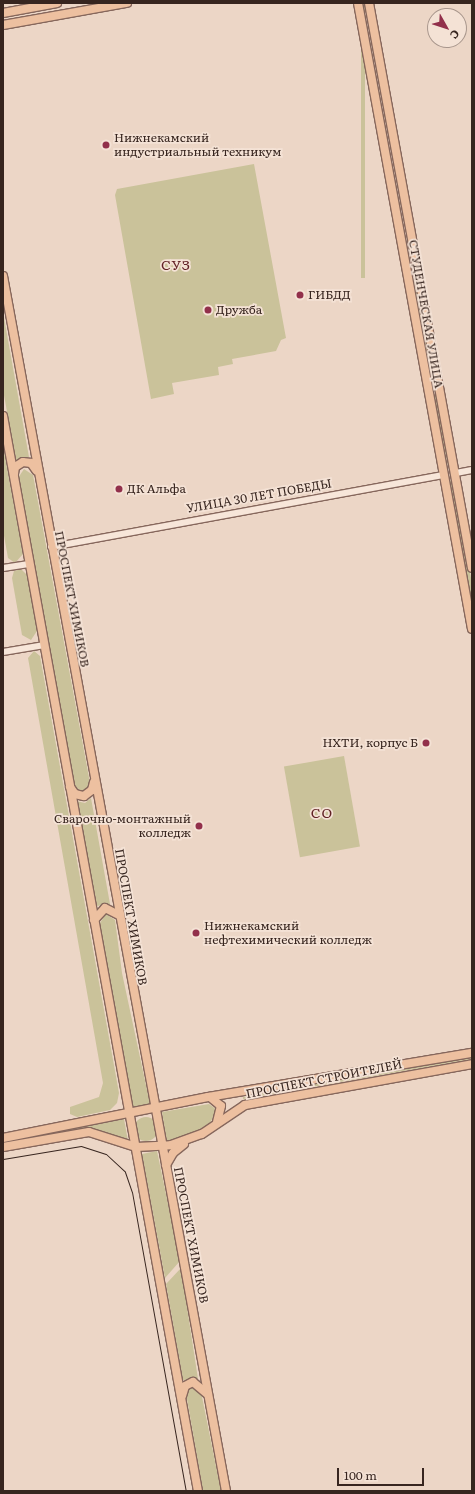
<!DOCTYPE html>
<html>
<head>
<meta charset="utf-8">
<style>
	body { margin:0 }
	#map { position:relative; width:475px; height:1494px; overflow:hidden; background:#ecd6c6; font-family:Literata,serif }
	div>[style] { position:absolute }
	.green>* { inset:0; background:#cac29a; transform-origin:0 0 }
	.round { border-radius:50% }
	.roads { filter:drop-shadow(1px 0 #86675c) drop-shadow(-1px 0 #86675c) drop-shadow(0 1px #86675c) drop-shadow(0 -1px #86675c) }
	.minor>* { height:6px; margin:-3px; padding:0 3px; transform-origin:3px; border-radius:3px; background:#f7e6d9 }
	.major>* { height:8px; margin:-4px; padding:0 4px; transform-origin:4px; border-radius:4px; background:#edc0a0 }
	.tram>* { height:1px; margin:-0.5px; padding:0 0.5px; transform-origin:0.5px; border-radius:0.5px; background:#37251f }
	.dots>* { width:11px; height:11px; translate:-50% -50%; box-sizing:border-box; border:2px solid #f4e2d5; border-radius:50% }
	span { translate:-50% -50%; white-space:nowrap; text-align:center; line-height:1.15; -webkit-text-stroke:3.5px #f4e2d5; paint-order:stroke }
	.poi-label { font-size:12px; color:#37251f }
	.left { translate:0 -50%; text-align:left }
	.right { translate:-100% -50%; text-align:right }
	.street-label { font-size:12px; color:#37251f }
	.quarter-label { font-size:14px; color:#612125; letter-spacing:1px }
	.frame { position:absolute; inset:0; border:4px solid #37251f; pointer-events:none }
	.north { position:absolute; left:427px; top:8px; width:40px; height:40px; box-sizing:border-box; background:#f4e2d5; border:1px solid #a8968c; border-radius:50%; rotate:129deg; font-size:11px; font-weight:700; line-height:16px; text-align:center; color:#37251f }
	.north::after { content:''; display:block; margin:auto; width:14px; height:18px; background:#92304b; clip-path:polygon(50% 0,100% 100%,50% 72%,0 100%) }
	.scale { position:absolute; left:337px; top:1468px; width:87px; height:18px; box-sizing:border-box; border:2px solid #37251f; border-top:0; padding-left:5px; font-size:12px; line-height:14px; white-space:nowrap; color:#37251f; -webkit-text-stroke:3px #f4e2d5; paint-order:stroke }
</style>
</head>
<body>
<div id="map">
	<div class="green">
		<div style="left:361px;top:3px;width:4px;height:275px"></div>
		<div style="clip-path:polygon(254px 164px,286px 338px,281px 340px,276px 351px,232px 359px,233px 364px,218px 367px,219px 375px,172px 383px,174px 394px,151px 399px,115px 195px,117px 189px)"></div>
		<div style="clip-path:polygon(413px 278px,416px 278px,436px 388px,431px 389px)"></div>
		<div style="clip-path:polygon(3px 312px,29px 457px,16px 460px,3px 390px)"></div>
		<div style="clip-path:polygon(437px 395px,449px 464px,448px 466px,433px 396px)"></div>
		<div style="clip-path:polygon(3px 446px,23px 554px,15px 563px,8px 558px,3px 530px)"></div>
		<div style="clip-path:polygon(24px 469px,33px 475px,90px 783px,84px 793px,74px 786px,18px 478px)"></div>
		<div style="clip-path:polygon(453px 480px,472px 583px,472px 609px,448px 481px)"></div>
		<div style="clip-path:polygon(21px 569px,27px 575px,37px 631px,31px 640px,22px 635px,12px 578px,14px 571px)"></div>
		<div style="clip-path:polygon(34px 651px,40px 656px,119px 1093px,117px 1103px,110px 1110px,77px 1117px,70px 1114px,70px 1107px,99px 1097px,103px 1083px,28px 658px)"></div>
		<div style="left:344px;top:756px;width:92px;height:61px;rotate:80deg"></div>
		<div style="clip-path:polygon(91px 798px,110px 904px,97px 906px,76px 801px,85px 803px)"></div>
		<div style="clip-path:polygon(106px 914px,115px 920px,122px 973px,150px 1104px,133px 1107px,100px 923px)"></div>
		<div style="clip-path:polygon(472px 1056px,472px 1059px,243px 1099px,243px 1097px)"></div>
		<div style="clip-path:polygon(209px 1104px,217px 1110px,210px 1123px,187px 1137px,167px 1142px,162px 1112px)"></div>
		<div class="round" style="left:134px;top:1117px;width:24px;height:24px"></div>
		<div style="clip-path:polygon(124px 1119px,128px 1141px,89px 1128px,3px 1143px)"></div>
		<div style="clip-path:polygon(157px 1151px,180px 1261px,165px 1278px,142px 1154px)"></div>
		<div style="clip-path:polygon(181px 1268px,198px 1379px,183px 1380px,166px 1284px)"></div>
		<div style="clip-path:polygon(191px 1386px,201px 1392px,221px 1491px,203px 1491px,186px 1393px)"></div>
	</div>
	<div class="roads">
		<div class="minor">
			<div style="left:456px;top:473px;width:16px;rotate:-11deg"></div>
			<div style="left:51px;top:547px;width:400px;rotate:-10.4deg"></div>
			<div style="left:3px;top:568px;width:26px;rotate:-9deg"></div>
			<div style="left:3px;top:652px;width:42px;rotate:-9.7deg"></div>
		</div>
		<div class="major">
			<div style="left:358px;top:3px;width:636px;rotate:79.68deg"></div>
			<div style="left:369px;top:3px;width:574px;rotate:79.67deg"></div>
			<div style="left:3px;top:13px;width:55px;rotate:-10.5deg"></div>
			<div style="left:3px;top:25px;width:126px;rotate:-10.1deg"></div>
			<div style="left:3px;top:276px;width:1235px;rotate:79.6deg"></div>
			<div style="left:3px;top:416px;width:1093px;rotate:79.72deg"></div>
			<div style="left:14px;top:474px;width:7px;rotate:-82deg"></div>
			<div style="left:15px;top:467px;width:9px;rotate:-32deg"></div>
			<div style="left:23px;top:462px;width:8px;rotate:7deg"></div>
			<div style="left:31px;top:463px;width:9px;rotate:54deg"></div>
			<div style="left:70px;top:787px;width:9px;rotate:54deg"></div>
			<div style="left:75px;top:794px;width:9px;rotate:13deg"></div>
			<div style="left:84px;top:796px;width:10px;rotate:-37deg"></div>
			<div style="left:92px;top:790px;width:8px;rotate:-76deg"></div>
			<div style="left:94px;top:920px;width:16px;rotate:-47deg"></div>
			<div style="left:105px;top:908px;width:16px;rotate:27deg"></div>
			<div style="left:210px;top:1097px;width:14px;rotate:39deg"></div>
			<div style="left:221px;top:1106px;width:16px;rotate:104deg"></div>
			<div style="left:3px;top:1138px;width:209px;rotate:-11.3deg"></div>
			<div style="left:208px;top:1097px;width:268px;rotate:-9.5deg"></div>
			<div style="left:3px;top:1147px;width:87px;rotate:-9.9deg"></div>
			<div style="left:89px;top:1132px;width:49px;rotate:17.7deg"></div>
			<div style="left:136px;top:1147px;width:35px;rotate:-3deg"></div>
			<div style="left:171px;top:1145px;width:33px;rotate:-20deg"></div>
			<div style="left:202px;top:1134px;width:52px;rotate:-34deg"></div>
			<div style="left:245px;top:1105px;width:231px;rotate:-10.2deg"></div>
			<div style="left:166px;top:1165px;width:14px;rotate:-60deg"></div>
			<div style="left:173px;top:1153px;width:14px;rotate:-39deg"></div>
			<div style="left:182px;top:1396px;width:10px;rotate:-73deg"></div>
			<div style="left:185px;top:1386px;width:9px;rotate:-27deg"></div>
			<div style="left:193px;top:1382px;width:17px;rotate:40deg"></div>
		</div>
	</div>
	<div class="tram">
		<div style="left:3px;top:1159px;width:79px;rotate:-9.5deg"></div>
		<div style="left:81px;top:1146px;width:26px;rotate:18deg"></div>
		<div style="left:106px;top:1154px;width:26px;rotate:43deg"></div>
		<div style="left:125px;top:1172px;width:21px;rotate:71deg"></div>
		<div style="left:132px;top:1192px;width:304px;rotate:79.8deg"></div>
	</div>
	<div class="dots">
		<div style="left:106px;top:145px;background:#92304b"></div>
		<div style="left:300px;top:295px;background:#92304b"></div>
		<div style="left:208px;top:310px;background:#92304b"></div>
		<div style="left:119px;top:489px;background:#92304b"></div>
		<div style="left:426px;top:743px;background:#92304b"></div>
		<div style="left:199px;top:826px;background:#92304b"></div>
		<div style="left:196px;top:933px;background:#92304b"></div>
	</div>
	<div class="poi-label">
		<span class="left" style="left:114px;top:145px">Нижнекамский<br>индустриальный техникум</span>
		<span class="left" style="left:308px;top:295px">ГИБДД</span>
		<span class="left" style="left:216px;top:310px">Дружба</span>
		<span class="left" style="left:127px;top:489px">ДК Альфа</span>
		<span class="right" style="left:418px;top:743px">НХТИ, корпус Б</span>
		<span class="right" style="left:191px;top:826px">Сварочно-монтажный<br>колледж</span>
		<span class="left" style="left:204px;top:933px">Нижнекамский<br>нефтехимический колледж</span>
	</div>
	<div class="street-label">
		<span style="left:426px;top:314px;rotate:80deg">СТУДЕНЧЕСКАЯ УЛИЦА</span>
		<span style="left:259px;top:496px;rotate:-10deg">УЛИЦА 30 ЛЕТ ПОБЕДЫ</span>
		<span style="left:72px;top:599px;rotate:79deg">ПРОСПЕКТ ХИМИКОВ</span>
		<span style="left:131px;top:917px;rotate:80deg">ПРОСПЕКТ ХИМИКОВ</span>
		<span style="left:324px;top:1079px;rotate:-11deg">ПРОСПЕКТ СТРОИТЕЛЕЙ</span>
		<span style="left:191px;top:1235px;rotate:79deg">ПРОСПЕКТ ХИМИКОВ</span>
	</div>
	<div class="quarter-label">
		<span style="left:176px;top:264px">СУЗ</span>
		<span style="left:322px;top:812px">СО</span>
	</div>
	<div class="frame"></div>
	<div class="north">С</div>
	<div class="scale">100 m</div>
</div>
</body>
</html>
